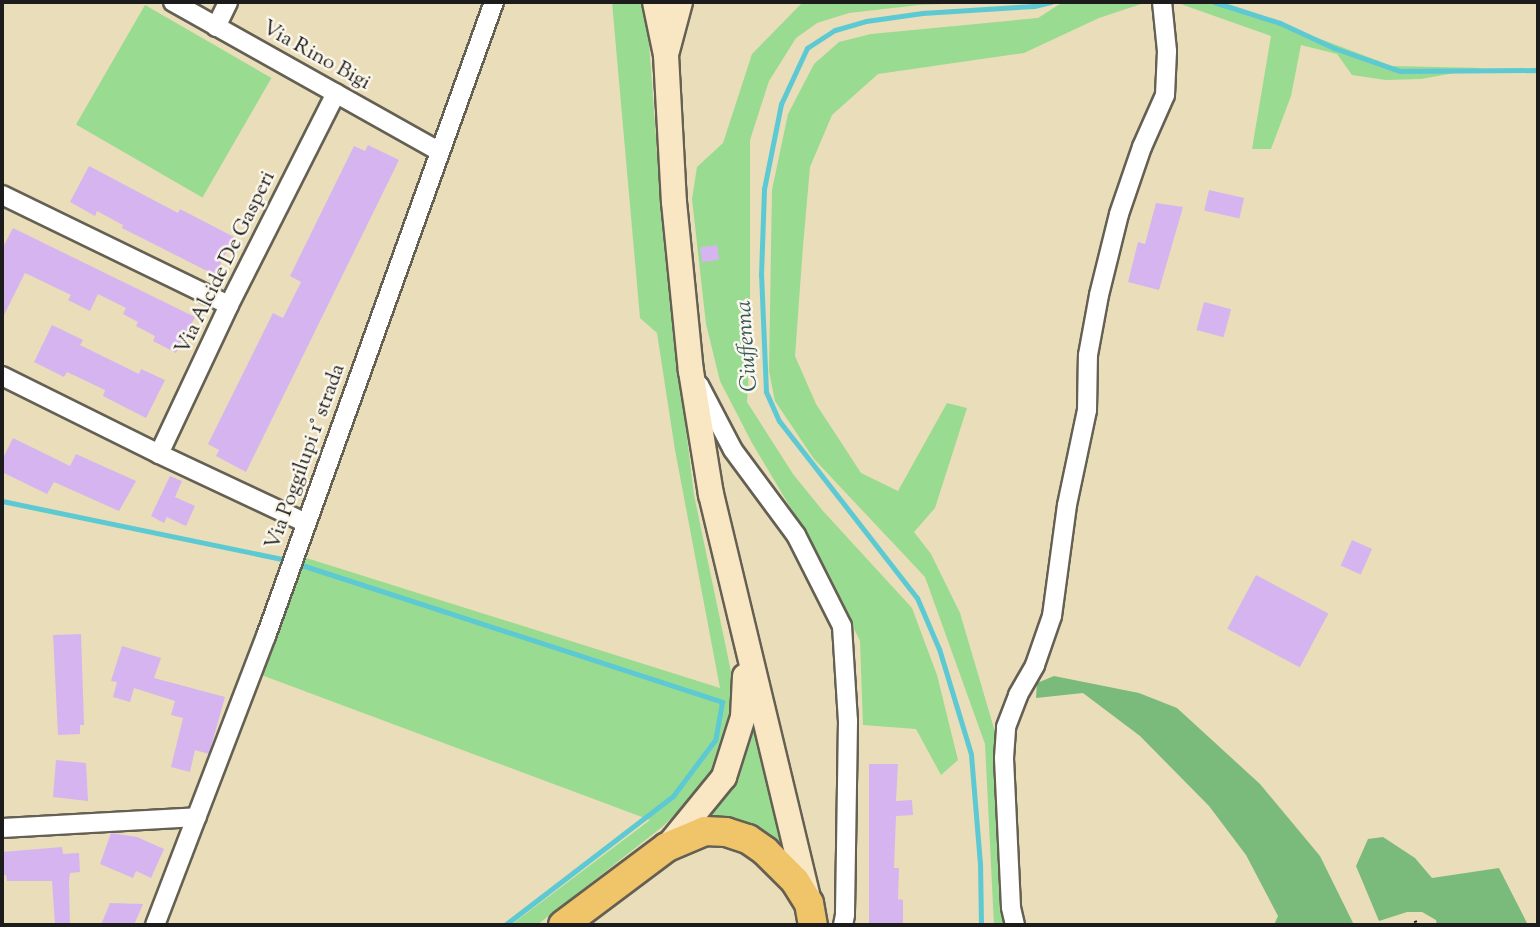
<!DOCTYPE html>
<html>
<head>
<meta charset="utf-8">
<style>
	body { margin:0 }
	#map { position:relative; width:1540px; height:927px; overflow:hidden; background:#eaddb9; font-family:"Sorts Mill Goudy",serif }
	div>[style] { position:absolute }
	.green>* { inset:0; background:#99db91; transform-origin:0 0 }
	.forest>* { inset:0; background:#7abb7b }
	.stream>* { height:5px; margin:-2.5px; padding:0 2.5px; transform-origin:2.5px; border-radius:2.5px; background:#5dc9d3 }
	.building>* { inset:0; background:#d6b4f0; transform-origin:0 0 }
	.roads { filter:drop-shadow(2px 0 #646053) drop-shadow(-2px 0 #646053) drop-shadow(0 2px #646053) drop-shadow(0 -2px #646053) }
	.street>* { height:18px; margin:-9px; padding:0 9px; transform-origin:9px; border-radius:9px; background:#fff }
	.secondary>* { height:24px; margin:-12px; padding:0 12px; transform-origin:12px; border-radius:12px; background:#f9e7c3 }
	.primary>* { height:28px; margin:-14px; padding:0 14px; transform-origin:14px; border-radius:14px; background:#f0c469 }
	.rail>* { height:8px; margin-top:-4px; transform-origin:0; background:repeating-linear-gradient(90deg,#fbf7ec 0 16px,#1c1c1c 0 32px); box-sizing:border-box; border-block:2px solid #1c1c1c }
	span { translate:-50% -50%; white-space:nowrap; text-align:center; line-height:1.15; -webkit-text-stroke:5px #fbf7ec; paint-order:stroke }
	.street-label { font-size:21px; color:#1c1c1c }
	.water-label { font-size:23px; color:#33595c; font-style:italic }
	.frame { position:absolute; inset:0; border:4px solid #1c1c1c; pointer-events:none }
</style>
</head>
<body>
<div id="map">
	<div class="green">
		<div style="clip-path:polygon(612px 2px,646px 2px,661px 206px,679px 372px,694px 495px,734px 686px,733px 719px,722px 757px,695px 796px,662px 827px,537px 925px,511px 925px,650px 820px,256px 673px,300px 556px,720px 688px,675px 450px,657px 333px,640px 318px)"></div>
		<div style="clip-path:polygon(803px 2px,995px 2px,919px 5px,849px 13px,817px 23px,796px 38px,769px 81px,750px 140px,750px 356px,747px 402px,793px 474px,823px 511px,912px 608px,937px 675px,958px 760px,941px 775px,916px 729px,863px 725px,860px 641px,811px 542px,752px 443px,720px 381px,706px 324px,692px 199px,697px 167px,723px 143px,752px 54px)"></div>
		<div style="clip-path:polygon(1063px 2px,1147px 2px,1099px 18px,1024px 53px,878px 74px,832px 115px,810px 167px,803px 246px,795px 356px,816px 404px,861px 473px,898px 491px,947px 403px,967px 408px,935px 508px,914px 532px,931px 554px,960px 613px,998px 742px,998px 845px,1007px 925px,994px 925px,985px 744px,925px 577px,814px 459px,775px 401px,769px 371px,772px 190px,788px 114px,814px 64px,839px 42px,871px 34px,1038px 18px)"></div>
		<div style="clip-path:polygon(1175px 2px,1222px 2px,1392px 66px,1482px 68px,1421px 79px,1386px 80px,1352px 75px,1337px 54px,1301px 45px,1291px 96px,1271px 149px,1252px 149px,1271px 36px)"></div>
		<div style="left:145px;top:5px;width:146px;height:138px;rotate:30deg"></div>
		<div style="clip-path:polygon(755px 712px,792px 856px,774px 838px,748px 824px,706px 815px,724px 795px,745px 759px)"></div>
	</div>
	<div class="forest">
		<div style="clip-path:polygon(1054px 676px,1139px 693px,1177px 708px,1260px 784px,1320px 856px,1354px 925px,1274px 925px,1278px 916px,1246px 855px,1209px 806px,1140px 736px,1083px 693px,1036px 698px,1037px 683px)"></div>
		<div style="clip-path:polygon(1383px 837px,1415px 858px,1432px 878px,1499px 868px,1528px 925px,1437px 925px,1436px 920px,1422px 912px,1407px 912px,1379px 921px,1356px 866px,1368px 839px)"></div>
	</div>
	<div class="stream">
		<div style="left:1214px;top:2px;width:69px;rotate:17.7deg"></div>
		<div style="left:1280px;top:23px;width:60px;rotate:24.8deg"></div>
		<div style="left:1334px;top:48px;width:70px;rotate:19.2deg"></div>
		<div style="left:1400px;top:71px;width:138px;rotate:-0.4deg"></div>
		<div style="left:2px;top:501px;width:287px;rotate:11.7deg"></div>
		<div style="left:283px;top:559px;width:462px;rotate:18deg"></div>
		<div style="left:722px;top:702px;width:39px;rotate:100deg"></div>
		<div style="left:715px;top:740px;width:70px;rotate:126.9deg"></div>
		<div style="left:673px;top:796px;width:212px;rotate:142.5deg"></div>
		<div style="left:981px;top:925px;width:61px;rotate:-90.9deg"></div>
		<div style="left:980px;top:864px;width:110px;rotate:-94.7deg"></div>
		<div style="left:971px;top:754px;width:110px;rotate:-106.9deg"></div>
		<div style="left:939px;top:649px;width:56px;rotate:-113.3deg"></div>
		<div style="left:917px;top:598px;width:224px;rotate:-127.9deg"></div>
		<div style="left:779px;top:421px;width:32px;rotate:-114deg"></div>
		<div style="left:766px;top:392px;width:117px;rotate:-92.4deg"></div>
		<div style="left:761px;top:275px;width:86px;rotate:-88deg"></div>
		<div style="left:764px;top:189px;width:87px;rotate:-78.7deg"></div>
		<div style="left:781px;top:104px;width:62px;rotate:-65.1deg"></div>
		<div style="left:807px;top:48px;width:33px;rotate:-33deg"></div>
		<div style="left:835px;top:30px;width:32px;rotate:-16deg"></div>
		<div style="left:866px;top:21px;width:57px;rotate:-8.1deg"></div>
		<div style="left:922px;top:13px;width:112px;rotate:-3.6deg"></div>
		<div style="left:1034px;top:6px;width:17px;rotate:-13deg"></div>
	</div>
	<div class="building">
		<div style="clip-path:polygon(368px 145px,399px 160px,246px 472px,216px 456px,219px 450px,208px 444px,273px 313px,283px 318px,301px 282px,290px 276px,354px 146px,365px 151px)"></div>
		<div style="clip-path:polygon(89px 166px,178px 213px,180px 209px,234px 237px,215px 275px,122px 228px,123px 225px,97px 211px,95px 216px,70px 202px)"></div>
		<div style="left:1209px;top:190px;width:36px;height:21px;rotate:13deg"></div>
		<div style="clip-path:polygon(1156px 203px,1183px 207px,1159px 290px,1128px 282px,1138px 242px,1145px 244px)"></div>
		<div style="clip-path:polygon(13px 228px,195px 317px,176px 353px,153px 341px,155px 336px,136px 326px,138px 322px,123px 314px,126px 308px,98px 294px,90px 311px,68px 300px,71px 295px,25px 273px,2px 319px,2px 249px)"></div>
		<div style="left:717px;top:245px;width:15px;height:17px;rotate:82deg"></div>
		<div style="left:1204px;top:302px;width:28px;height:29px;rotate:15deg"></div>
		<div style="clip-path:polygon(52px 325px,83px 340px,80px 345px,139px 374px,141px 369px,165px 380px,146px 418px,103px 396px,105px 390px,67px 372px,64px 377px,34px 362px)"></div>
		<div style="clip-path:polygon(13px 438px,70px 466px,76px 454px,136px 481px,119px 511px,54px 482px,47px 494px,2px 472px,2px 460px)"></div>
		<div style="clip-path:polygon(170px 476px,182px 481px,175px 497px,195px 506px,186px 526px,167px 517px,164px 523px,151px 516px)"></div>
		<div style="left:1352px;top:540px;width:22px;height:28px;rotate:24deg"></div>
		<div style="left:1256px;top:575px;width:82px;height:61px;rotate:28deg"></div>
		<div style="clip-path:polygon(81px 634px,84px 725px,80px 725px,80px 734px,58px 735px,53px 635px)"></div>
		<div style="clip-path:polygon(122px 646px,161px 658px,154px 678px,225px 697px,209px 754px,195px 750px,190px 772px,171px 767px,183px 718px,171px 715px,175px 701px,134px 688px,130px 702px,113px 697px,117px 682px,111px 681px)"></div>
		<div style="clip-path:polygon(56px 760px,86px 763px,88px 801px,53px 797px)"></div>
		<div style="clip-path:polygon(869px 764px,898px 764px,896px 801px,912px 800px,913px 815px,896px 816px,894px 868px,899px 868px,898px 899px,903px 900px,903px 925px,869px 925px)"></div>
		<div style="clip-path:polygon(111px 833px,137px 837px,164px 849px,151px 878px,136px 871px,133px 878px,100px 864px)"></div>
		<div style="clip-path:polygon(62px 847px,63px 854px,79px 853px,80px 872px,70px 873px,69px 881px,70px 925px,55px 925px,52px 881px,7px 881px,6px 875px,2px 875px,2px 852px)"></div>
		<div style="clip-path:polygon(110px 903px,143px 904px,134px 925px,101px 925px)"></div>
	</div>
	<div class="roads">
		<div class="street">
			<div style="left:173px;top:2px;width:304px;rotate:29.3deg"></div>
			<div style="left:216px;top:27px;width:28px;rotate:-64deg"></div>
			<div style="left:2px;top:195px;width:252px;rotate:25.9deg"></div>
			<div style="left:2px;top:376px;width:175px;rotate:26.4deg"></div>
			<div style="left:159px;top:454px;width:165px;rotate:-64.8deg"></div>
			<div style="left:229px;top:305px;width:237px;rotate:-63.2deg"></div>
			<div style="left:699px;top:385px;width:73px;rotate:62.4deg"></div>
			<div style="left:733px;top:450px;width:106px;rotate:53.5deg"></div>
			<div style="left:796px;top:535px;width:102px;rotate:63.2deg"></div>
			<div style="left:842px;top:626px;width:95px;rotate:86.4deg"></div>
			<div style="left:848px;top:721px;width:194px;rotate:90.9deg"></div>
			<div style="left:845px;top:915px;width:10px;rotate:101deg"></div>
			<div style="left:159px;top:454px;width:162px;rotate:25.1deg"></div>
			<div style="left:2px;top:828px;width:195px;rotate:-3.2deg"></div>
			<div style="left:155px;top:925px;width:310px;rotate:-69deg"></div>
			<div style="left:266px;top:636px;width:674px;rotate:-70.22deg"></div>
			<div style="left:1015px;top:925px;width:18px;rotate:-103deg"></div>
			<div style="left:1011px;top:907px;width:149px;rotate:-92.7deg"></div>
			<div style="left:1004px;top:758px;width:31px;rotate:-86deg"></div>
			<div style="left:1006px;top:727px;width:34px;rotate:-69deg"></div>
			<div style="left:1018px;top:695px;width:34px;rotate:-60deg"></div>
			<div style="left:1035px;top:665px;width:52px;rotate:-70.9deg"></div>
			<div style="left:1052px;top:616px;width:112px;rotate:-82.3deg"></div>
			<div style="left:1067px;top:505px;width:97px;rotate:-78.1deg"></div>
			<div style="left:1087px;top:410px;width:55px;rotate:-89deg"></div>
			<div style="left:1088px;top:355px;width:61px;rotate:-79.6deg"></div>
			<div style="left:1099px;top:295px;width:83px;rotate:-76.1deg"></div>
			<div style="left:1119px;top:214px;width:71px;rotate:-71.1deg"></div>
			<div style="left:1142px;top:147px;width:57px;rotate:-66.1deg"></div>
			<div style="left:1165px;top:95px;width:44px;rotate:-87.4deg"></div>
			<div style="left:1167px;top:51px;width:49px;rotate:-95.8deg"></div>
		</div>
		<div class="secondary">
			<div style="left:655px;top:2px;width:54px;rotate:78.3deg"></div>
			<div style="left:666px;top:55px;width:147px;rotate:86.9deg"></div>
			<div style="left:674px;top:202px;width:170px;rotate:84.3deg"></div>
			<div style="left:691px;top:371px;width:125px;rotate:80.8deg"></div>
			<div style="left:711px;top:494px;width:416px;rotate:76.5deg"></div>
			<div style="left:667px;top:51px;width:51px;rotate:-75.1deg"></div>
			<div style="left:667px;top:847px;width:90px;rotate:-50.8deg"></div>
			<div style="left:724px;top:777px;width:63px;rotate:-72.4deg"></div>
			<div style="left:743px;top:717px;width:41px;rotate:-87.2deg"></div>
		</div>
		<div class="primary">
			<div style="left:563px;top:925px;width:130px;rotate:-36.9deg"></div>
			<div style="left:667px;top:847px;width:41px;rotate:-22.8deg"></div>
			<div style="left:705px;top:831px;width:21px;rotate:3deg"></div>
			<div style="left:726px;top:832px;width:23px;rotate:18deg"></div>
			<div style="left:748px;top:839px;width:21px;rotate:35deg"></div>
			<div style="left:765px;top:851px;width:42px;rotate:45deg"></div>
			<div style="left:795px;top:881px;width:26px;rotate:58deg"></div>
			<div style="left:809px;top:903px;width:22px;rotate:80deg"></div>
		</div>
	</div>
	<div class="rail">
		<div style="left:1415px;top:925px;width:3px;rotate:-18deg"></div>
	</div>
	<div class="street-label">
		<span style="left:316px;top:56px;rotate:29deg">Via Rino Bigi</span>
		<span style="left:226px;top:263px;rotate:-64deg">Via Alcide De Gasperi</span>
		<span style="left:306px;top:457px;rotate:-70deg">Via Poggilupi 1° strada</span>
	</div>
	<div class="water-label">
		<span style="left:748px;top:346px;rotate:-94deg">Ciuffenna</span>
	</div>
	<div class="frame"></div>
</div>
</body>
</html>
